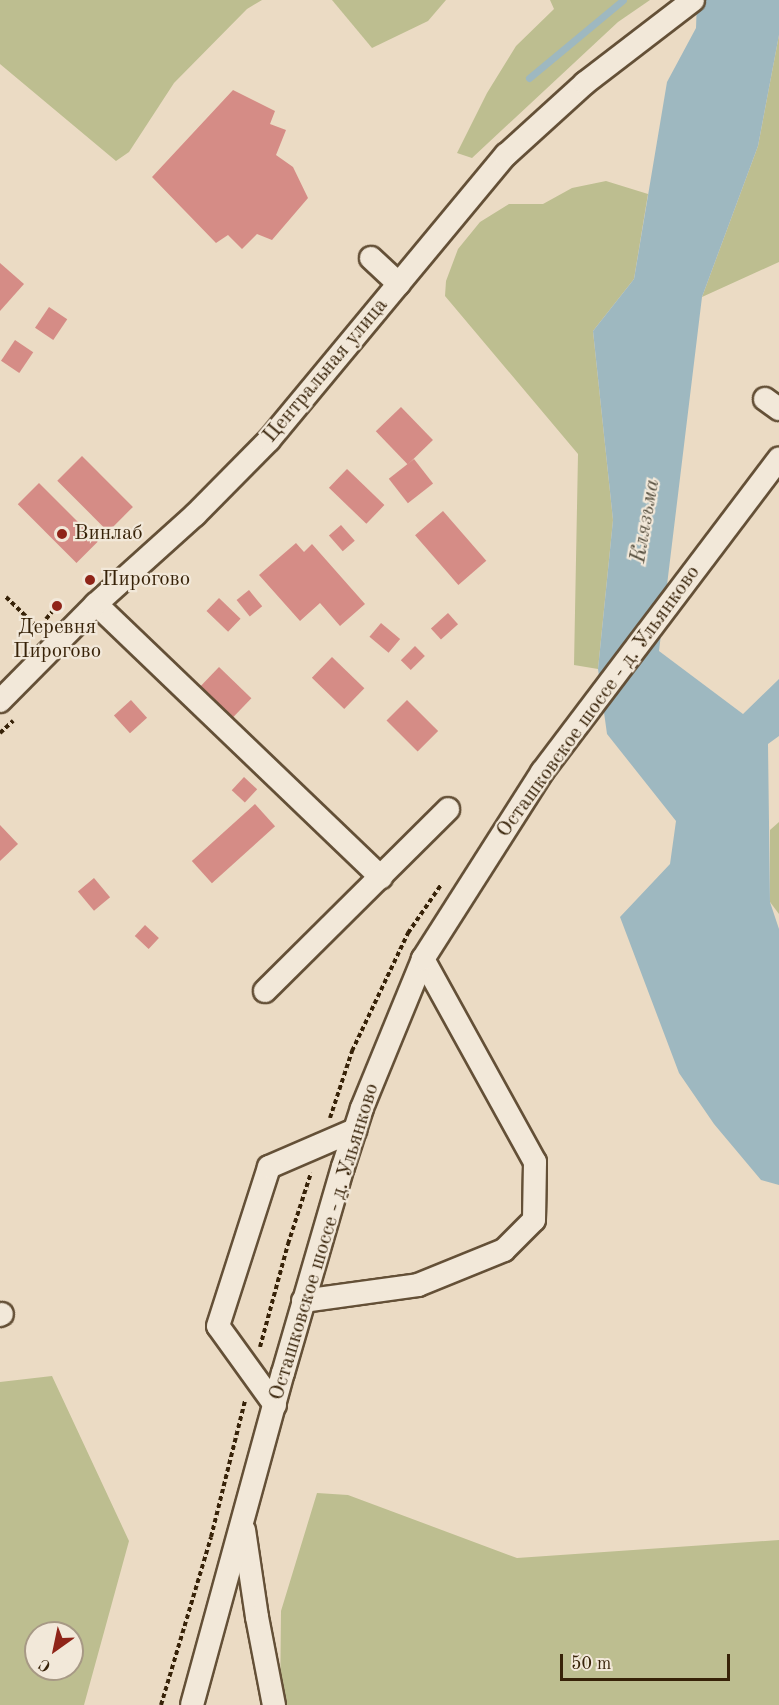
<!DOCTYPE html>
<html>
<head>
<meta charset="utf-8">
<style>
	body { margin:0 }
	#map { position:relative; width:779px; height:1705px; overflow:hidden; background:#ebdbc4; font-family:"Old Standard TT",serif }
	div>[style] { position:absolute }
	.green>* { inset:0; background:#bdbe90 }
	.water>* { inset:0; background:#9eb8c0 }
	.stream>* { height:7px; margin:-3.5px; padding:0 3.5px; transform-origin:3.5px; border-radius:3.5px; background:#9eb8c0 }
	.building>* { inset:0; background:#d58c86; transform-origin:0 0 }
	.path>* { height:4px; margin-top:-2px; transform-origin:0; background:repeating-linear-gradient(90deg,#372208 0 4.5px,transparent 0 7.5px) }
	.roads { filter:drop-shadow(2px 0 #645037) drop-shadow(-2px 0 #645037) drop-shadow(0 2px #645037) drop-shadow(0 -2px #645037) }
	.minor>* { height:22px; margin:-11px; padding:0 11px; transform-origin:11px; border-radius:11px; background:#f2e8d9 }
	.dots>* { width:16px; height:16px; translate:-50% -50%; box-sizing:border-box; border:3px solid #f2e8d9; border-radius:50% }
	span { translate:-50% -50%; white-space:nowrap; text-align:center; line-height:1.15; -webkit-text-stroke:4.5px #f2e8d9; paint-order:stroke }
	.street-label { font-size:21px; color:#372208 }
	.poi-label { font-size:21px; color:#372208 }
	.left { translate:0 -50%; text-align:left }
	.water-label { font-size:22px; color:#564f3f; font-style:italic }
	.north { position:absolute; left:24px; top:1621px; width:60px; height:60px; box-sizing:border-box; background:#f2e8d9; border:2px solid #a79985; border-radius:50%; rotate:213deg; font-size:16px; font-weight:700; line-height:24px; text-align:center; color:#372208 }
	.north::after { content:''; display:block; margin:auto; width:21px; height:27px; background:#8f2418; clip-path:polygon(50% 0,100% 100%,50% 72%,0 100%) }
	.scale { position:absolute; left:560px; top:1654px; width:170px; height:27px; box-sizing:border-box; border:3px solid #372208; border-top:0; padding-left:8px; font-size:18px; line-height:21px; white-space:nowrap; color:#372208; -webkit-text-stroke:4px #f2e8d9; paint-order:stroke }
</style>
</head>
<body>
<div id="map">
	<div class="green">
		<div style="clip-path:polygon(0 0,262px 0,247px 9px,174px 83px,129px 152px,116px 161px,0 64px)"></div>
		<div style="clip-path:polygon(332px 0,446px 0,428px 21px,372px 48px)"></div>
		<div style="clip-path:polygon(550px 0,650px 0,618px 22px,472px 158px,457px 153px,487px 93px,516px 46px,554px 9px)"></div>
		<div style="clip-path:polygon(779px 35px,779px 262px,702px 297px,758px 146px)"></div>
		<div style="clip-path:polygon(606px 181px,648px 194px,634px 279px,593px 331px,613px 520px,598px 669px,574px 665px,578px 454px,445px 296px,446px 281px,458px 249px,480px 222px,509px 204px,543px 204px,572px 188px)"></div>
		<div style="clip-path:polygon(779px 822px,779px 914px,770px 902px,770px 830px)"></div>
		<div style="clip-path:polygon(evenodd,52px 1376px,129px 1541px,84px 1705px,0 1705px,0 1382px,52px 1376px,36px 1633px,72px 1633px,72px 1669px,36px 1669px,36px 1633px)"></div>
		<div style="clip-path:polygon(317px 1493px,348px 1495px,517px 1558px,779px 1540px,779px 1705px,280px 1705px,281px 1611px)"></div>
	</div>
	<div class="water">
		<div style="clip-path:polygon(697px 0,779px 0,779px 35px,758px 146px,702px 297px,659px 651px,743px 714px,779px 679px,779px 736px,768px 744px,770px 902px,779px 929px,779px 1185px,761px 1180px,714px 1124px,679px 1073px,620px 917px,670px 864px,676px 821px,607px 734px,598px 669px,613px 520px,593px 331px,634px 279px,667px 82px,696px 28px)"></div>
	</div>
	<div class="stream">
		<div style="left:529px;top:78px;width:122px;rotate:-39.7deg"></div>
	</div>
	<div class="building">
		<div style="clip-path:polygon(233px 90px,275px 111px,270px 124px,286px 130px,276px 155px,293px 167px,308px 198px,272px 240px,257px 234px,242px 249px,228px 235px,216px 243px,152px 177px)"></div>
		<div style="clip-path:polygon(0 263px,24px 284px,0 311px)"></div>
		<div style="left:49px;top:307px;width:22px;height:25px;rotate:34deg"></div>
		<div style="left:15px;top:340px;width:22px;height:25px;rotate:34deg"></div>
		<div style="left:401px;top:407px;width:46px;height:35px;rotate:46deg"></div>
		<div style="left:82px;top:456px;width:72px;height:35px;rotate:45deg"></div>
		<div style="left:414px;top:459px;width:31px;height:32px;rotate:52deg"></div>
		<div style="left:347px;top:469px;width:52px;height:26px;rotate:44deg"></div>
		<div style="left:39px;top:483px;width:83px;height:30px;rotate:45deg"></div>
		<div style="left:443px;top:511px;width:66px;height:37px;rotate:49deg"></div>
		<div style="left:341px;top:525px;width:21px;height:16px;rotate:49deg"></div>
		<div style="clip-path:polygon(296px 543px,304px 552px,312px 544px,365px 604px,340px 626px,320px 603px,300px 621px,259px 575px)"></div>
		<div style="left:249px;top:590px;width:21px;height:16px;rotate:51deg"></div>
		<div style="left:219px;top:598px;width:30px;height:18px;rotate:44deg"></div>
		<div style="left:448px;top:613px;width:15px;height:23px;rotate:48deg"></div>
		<div style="left:381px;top:623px;width:25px;height:18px;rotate:40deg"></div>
		<div style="left:415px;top:646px;width:14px;height:20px;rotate:45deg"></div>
		<div style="left:332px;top:657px;width:45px;height:29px;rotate:44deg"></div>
		<div style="left:219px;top:667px;width:45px;height:28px;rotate:44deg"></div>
		<div style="left:131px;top:700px;width:24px;height:23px;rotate:48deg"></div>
		<div style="left:407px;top:700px;width:44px;height:29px;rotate:45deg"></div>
		<div style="left:244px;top:777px;width:18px;height:18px;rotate:43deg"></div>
		<div style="left:255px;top:804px;width:30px;height:85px;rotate:48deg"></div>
		<div style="clip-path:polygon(0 825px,18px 844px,0 861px)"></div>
		<div style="left:94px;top:878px;width:25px;height:21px;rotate:50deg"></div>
		<div style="left:145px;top:925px;width:19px;height:15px;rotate:43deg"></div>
	</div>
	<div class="path">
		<div style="left:6px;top:597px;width:46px;rotate:44.1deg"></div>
		<div style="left:46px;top:619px;width:17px;rotate:-50deg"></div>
		<div style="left:0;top:733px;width:18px;rotate:-43deg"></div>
		<div style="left:330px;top:1118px;width:71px;rotate:-71.8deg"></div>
		<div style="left:352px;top:1051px;width:131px;rotate:-64.6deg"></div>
		<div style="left:408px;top:933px;width:58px;rotate:-55.5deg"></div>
		<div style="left:260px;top:1347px;width:107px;rotate:-74.8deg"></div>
		<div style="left:288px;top:1244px;width:75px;rotate:-72.1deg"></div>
		<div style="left:161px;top:1705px;width:175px;rotate:-73.4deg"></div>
		<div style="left:211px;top:1537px;width:140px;rotate:-76deg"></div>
	</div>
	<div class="roads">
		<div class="minor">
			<div style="left:371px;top:258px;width:38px;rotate:43deg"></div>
			<div style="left:765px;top:399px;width:17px;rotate:36deg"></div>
			<div style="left:96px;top:604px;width:395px;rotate:43.8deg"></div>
			<div style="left:0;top:701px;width:136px;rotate:-45.3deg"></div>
			<div style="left:96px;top:604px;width:133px;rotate:-42deg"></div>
			<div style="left:195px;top:515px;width:105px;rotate:-45.4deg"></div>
			<div style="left:269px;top:440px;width:371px;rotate:-50.3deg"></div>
			<div style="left:506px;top:155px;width:107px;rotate:-42.3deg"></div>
			<div style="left:585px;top:83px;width:136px;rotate:-37.5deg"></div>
			<div style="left:265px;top:991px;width:258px;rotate:-44.8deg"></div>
			<div style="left:303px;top:1301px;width:116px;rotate:-7.9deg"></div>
			<div style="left:418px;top:1285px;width:93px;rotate:-22.1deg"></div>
			<div style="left:504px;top:1250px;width:42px;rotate:-45deg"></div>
			<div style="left:534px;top:1220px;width:58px;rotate:-89deg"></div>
			<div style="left:535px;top:1162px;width:232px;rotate:-118.9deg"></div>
			<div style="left:0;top:1315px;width:2px;rotate:-27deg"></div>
			<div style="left:275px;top:1405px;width:97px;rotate:-125.8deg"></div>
			<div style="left:218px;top:1326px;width:167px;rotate:-72.2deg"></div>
			<div style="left:269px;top:1167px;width:94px;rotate:-23.3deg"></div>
			<div style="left:244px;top:1530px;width:88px;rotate:81.5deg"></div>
			<div style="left:257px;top:1617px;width:90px;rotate:79.1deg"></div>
			<div style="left:192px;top:1705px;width:344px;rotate:-74.7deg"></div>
			<div style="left:283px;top:1373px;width:215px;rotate:-73.8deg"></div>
			<div style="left:343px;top:1167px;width:62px;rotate:-72.1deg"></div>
			<div style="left:362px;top:1108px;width:161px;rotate:-67.7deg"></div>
			<div style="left:423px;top:959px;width:222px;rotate:-57.5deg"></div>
			<div style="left:542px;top:772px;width:393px;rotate:-52.9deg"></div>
		</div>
	</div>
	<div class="dots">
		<div style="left:62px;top:534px;background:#8f2418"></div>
		<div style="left:90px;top:580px;background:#8f2418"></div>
		<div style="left:57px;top:606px;background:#8f2418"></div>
	</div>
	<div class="street-label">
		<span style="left:326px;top:371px;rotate:-50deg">Центральная улица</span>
		<span style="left:599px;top:702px;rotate:-54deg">Осташковское шоссе - д. Ульянково</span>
		<span style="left:325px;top:1242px;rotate:-73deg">Осташковское шоссе - д. Ульянково</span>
	</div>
	<div class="poi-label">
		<span class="left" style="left:74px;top:534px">Винлаб</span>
		<span class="left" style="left:102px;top:580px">Пирогово</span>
		<span style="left:57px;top:640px">Деревня<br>Пирогово</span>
	</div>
	<div class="water-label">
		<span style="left:646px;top:521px;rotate:-80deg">Клязьма</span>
	</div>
	<div class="north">С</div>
	<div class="scale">50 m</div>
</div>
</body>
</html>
